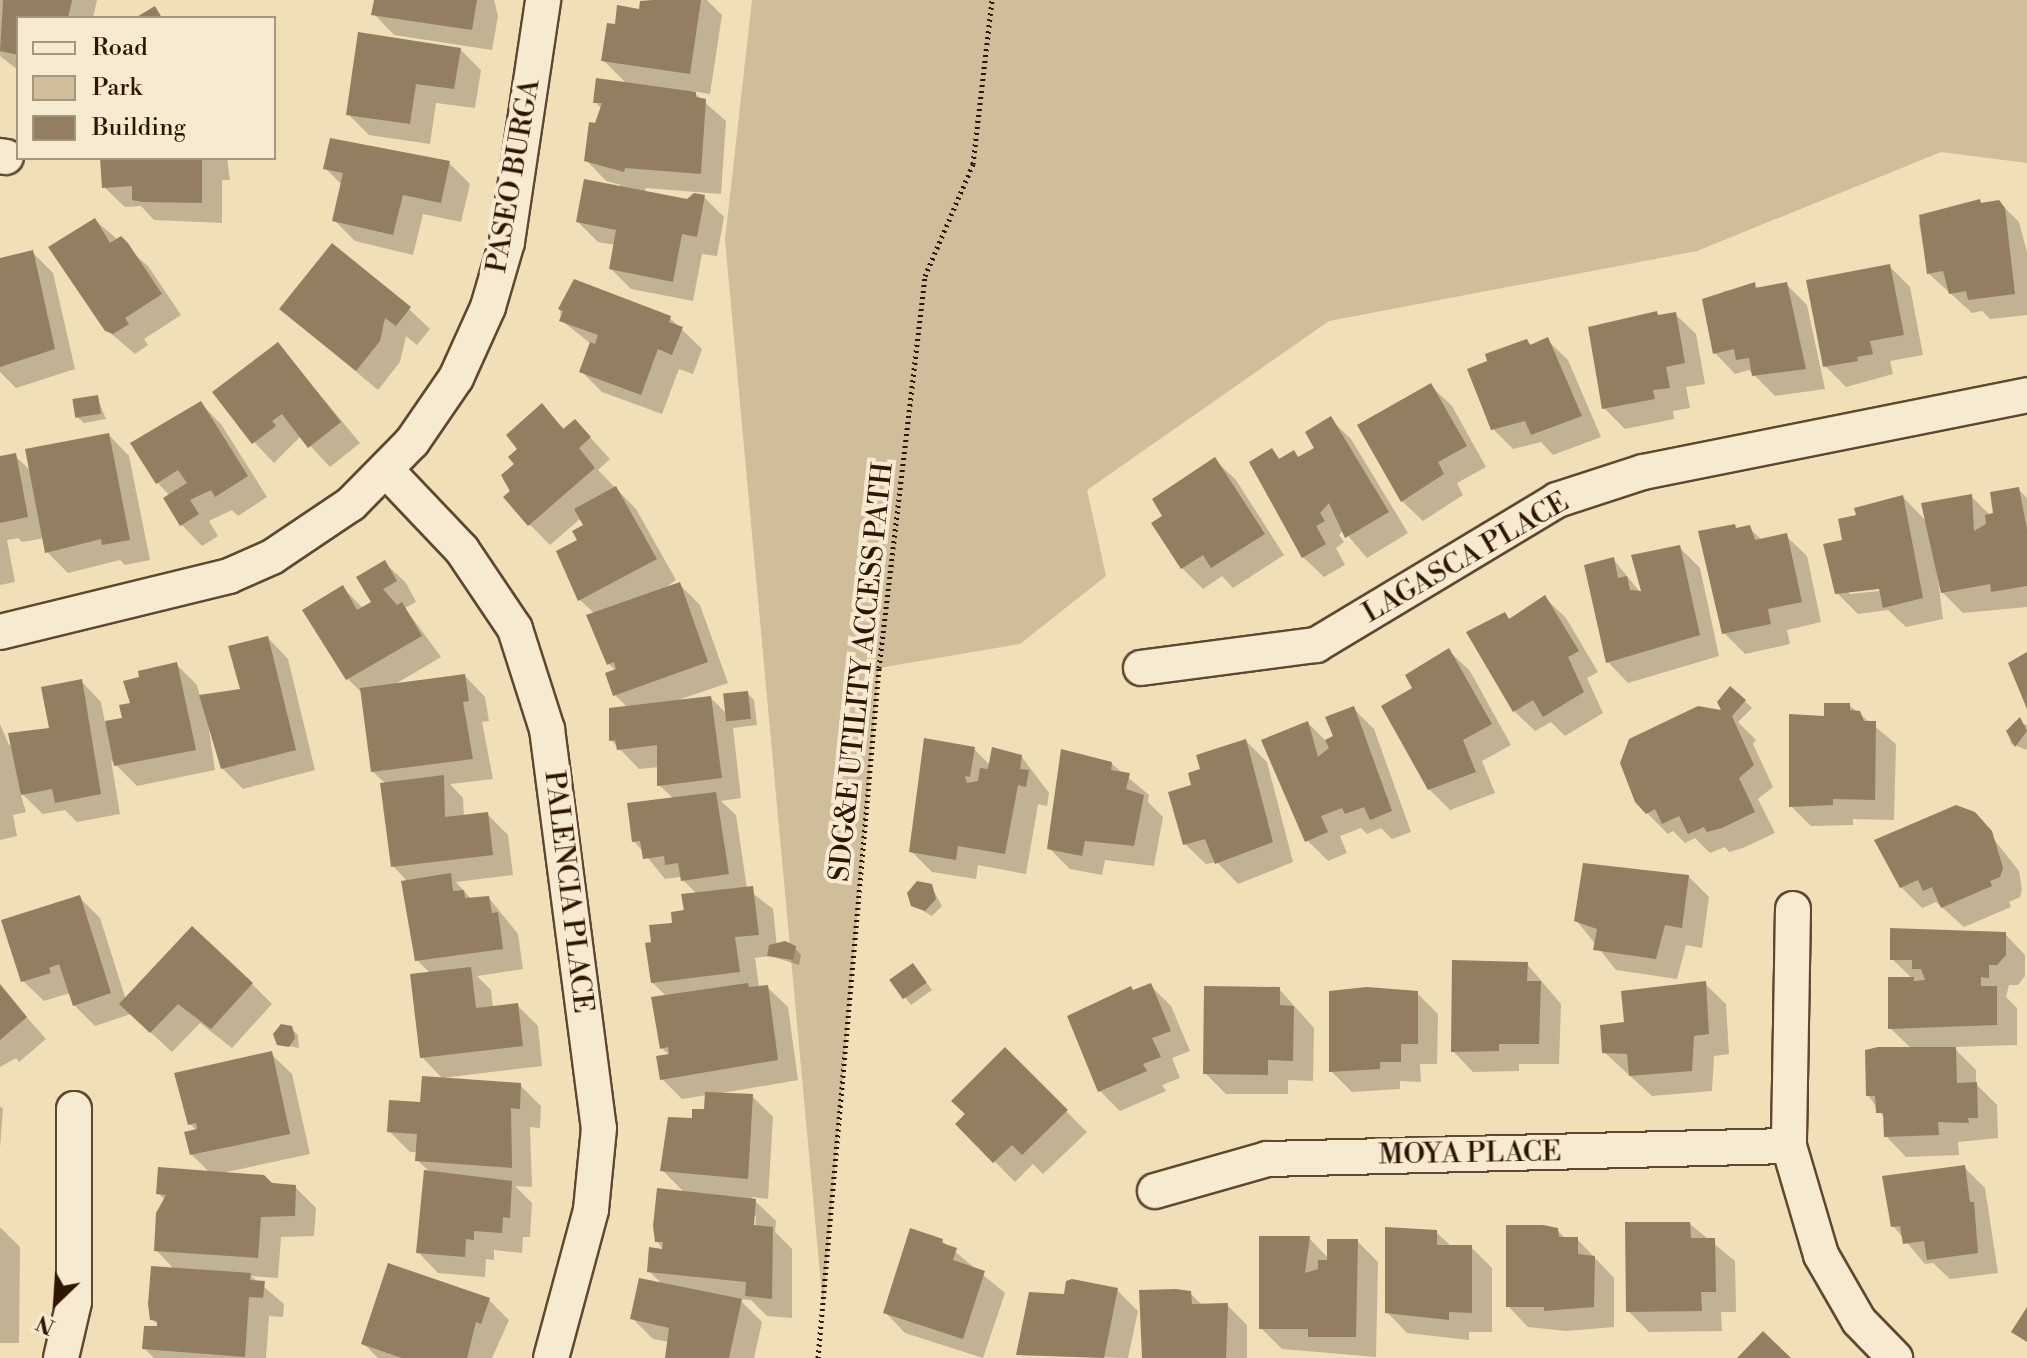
<!DOCTYPE html>
<html>
<head>
<meta charset="utf-8">
<style>
	body { margin:0 }
	#map { position:relative; width:2027px; height:1358px; overflow:hidden; background:#f1dfb8; font-family:"Libre Bodoni",serif }
	div>[style] { position:absolute }
	.green>* { inset:0; background:#d0bd99 }
	.shadow>* { inset:0; background:#0003 }
	.building>* { inset:0; background:#937e62; transform-origin:0 0 }
	.path>* { height:5px; margin-top:-2.5px; transform-origin:0; background:repeating-linear-gradient(90deg,#2e1504 0 2px,transparent 0 6px) }
	.roads { filter:drop-shadow(2px 0 #5f4831) drop-shadow(-2px 0 #5f4831) drop-shadow(0 2px #5f4831) drop-shadow(0 -2px #5f4831) }
	.minor>* { height:34px; margin:-17px; padding:0 17px; transform-origin:17px; border-radius:17px; background:#f6ead1 }
	span { translate:-50% -50%; white-space:nowrap; text-align:center; line-height:1.15; -webkit-text-stroke:8px #f6ead1; paint-order:stroke }
	.street-label { font-size:28px; color:#2e1504 }
	.legend { position:absolute; left:16px; top:16px; width:260px; height:144px; box-sizing:border-box; background:#f6ead1; border:2px solid #a6957f; margin:0; padding:10px 14px; list-style:none; font-size:24px; color:#2e1504 }
	.legend li { display:flex; align-items:center; gap:16px; height:40px }
	.legend b { width:40px; border:2px solid #a6957f }
	.north { position:absolute; left:16px; top:1262px; width:80px; height:80px; -webkit-text-stroke:6px #f6ead1; paint-order:stroke; rotate:205deg; font-size:22px; font-weight:700; line-height:32px; text-align:center; color:#2e1504 }
	.north::after { content:''; display:block; margin:auto; width:28px; height:36px; background:#2e1504; clip-path:polygon(50% 0,100% 100%,50% 72%,0 100%) }
</style>
</head>
<body>
<div id="map">
	<div class="green">
		<div style="clip-path:polygon(752px 0,2027px 0,2027px 163px,1941px 152px,1697px 251px,1329px 321px,1087px 490px,1106px 576px,1020px 644px,879px 668px,823px 1306px,725px 240px)"></div>
	</div>
	<div class="shadow">
		<div style="clip-path:polygon(0 0,97px 0,93px 18px,18px 18px,18px 70px,0 56px)"></div>
		<div style="clip-path:polygon(376px 0,494px 0,498px 16px,492px 50px,394px 35px,374px 14px)"></div>
		<div style="clip-path:polygon(655px 0,707px 0,722px 15px,710px 94px,692px 91px,726px 121px,721px 194px,646px 188px,644px 193px,688px 201px,704px 197px,724px 217px,717px 256px,702px 254px,693px 301px,631px 289px,611px 269px,615px 245px,598px 242px,578px 222px,621px 185px,606px 181px,586px 160px,602px 109px,595px 102px,628px 85px,603px 60px,616px 26px)"></div>
		<div style="clip-path:polygon(460px 49px,481px 70px,475px 108px,436px 103px,430px 144px,369px 135px,348px 114px)"></div>
		<div style="clip-path:polygon(104px 158px,227px 158px,230px 180px,222px 180px,222px 223px,154px 220px,141px 206px,125px 207px,104px 187px)"></div>
		<div style="clip-path:polygon(449px 163px,470px 184px,461px 222px,423px 214px,413px 255px,355px 241px,334px 220px,342px 185px,325px 168px)"></div>
		<div style="clip-path:polygon(1999px 202px,2019px 222px,2027px 252px,2027px 315px,1990px 319px,1982px 311px,1972px 313px,1928px 273px,1919px 223px,1921px 217px,1960px 204px)"></div>
		<div style="clip-path:polygon(95px 220px,148px 266px,181px 315px,144px 339px,148px 345px,135px 354px,107px 330px)"></div>
		<div style="clip-path:polygon(32px 252px,53px 273px,75px 369px,16px 388px,0 372px,0 260px)"></div>
		<div style="clip-path:polygon(1889px 266px,1910px 287px,1923px 355px,1890px 361px,1893px 374px,1846px 387px,1825px 366px)"></div>
		<div style="clip-path:polygon(1786px 284px,1807px 305px,1825px 389px,1775px 396px,1749px 370px,1735px 374px,1715px 353px,1724px 291px)"></div>
		<div style="clip-path:polygon(281px 309px,409px 309px,430px 329px,417px 345px,406px 336px,400px 362px,378px 390px)"></div>
		<div style="clip-path:polygon(560px 309px,670px 318px,702px 349px,693px 374px,679px 369px,662px 414px,602px 392px,581px 371px,591px 344px,561px 320px)"></div>
		<div style="clip-path:polygon(1675px 314px,1696px 334px,1705px 384px,1686px 387px,1690px 408px,1673px 411px,1674px 419px,1625px 429px,1604px 408px,1627px 318px)"></div>
		<div style="clip-path:polygon(1547px 340px,1568px 360px,1601px 437px,1553px 455px,1541px 442px,1513px 449px,1493px 429px,1490px 362px,1527px 341px,1532px 346px)"></div>
		<div style="clip-path:polygon(278px 344px,360px 443px,330px 467px,301px 436px,274px 463px,254px 442px)"></div>
		<div style="clip-path:polygon(1431px 386px,1452px 406px,1486px 467px,1457px 483px,1463px 495px,1423px 521px,1402px 501px)"></div>
		<div style="clip-path:polygon(97px 397px,106px 419px,84px 423px,77px 417px)"></div>
		<div style="clip-path:polygon(201px 404px,221px 424px,267px 497px,238px 516px,232px 510px,209px 521px,218px 536px,202px 546px,182px 525px,165px 499px,170px 496px,157px 482px)"></div>
		<div style="clip-path:polygon(evenodd,542px 406px,565px 430px,575px 421px,610px 459px,598px 470px,636px 509px,676px 580px,662px 590px,679px 584px,700px 605px,728px 683px,678px 700px,711px 698px,728px 715px,747px 693px,754px 700px,757px 725px,733px 728px,741px 798px,721px 801px,736px 815px,747px 889px,773px 909px,777px 947px,795px 948px,801px 955px,799px 965px,770px 956px,755px 958px,759px 987px,767px 987px,788px 1007px,798px 1080px,722px 1093px,752px 1096px,773px 1117px,768px 1199px,751px 1197px,776px 1221px,775px 1232px,792px 1249px,792px 1318px,767px 1316px,751px 1300px,739px 1299px,762px 1322px,754px 1358px,666px 1358px,669px 1342px,653px 1339px,632px 1318px,663px 1285px,649px 1271px,664px 1251px,657px 1241px,685px 1193px,662px 1170px,693px 1120px,706px 1111px,707px 1095px,682px 1099px,662px 1079px,670px 1056px,662px 1048px,667px 997px,652px 982px,653px 944px,697px 894px,680px 877px,665px 879px,634px 841px,674px 799px,659px 785px,659px 767px,639px 769px,611px 740px,628px 708px,615px 695px,616px 671px,609px 664px,595px 614px,580px 600px,580px 541px,586px 526px,581px 518px,550px 545px,529px 524px,503px 479px,516px 464px,542px 406px,752px 1216px,756px 1216px,755px 1235px,752px 1216px)"></div>
		<div style="clip-path:polygon(1330px 419px,1351px 439px,1408px 533px,1367px 558px,1343px 530px,1339px 535px,1344px 542px,1336px 548px,1345px 565px,1324px 577px,1303px 557px,1272px 451px,1281px 460px,1299px 459px,1317px 448px)"></div>
		<div style="clip-path:polygon(109px 435px,129px 456px,150px 560px,125px 565px,120px 560px,68px 573px,47px 552px,45px 538px,22px 542px,18px 538px,7px 540px,15px 582px,0 585px,0 459px,15px 456px,32px 472px)"></div>
		<div style="clip-path:polygon(1215px 460px,1236px 480px,1284px 555px,1233px 588px,1222px 576px,1203px 589px,1182px 568px,1165px 516px)"></div>
		<div style="clip-path:polygon(evenodd,2018px 489px,2027px 498px,2027px 607px,1963px 613px,1942px 592px,1935px 556px,1943px 619px,1906px 627px,1888px 610px,1858px 614px,1837px 593px,1845px 541px,1858px 516px,1903px 497px,1927px 522px,1971px 496px,1991px 516px,2018px 489px,1888px 586px,1889px 590px,1849px 594px,1849px 590px,1888px 586px)"></div>
		<div style="clip-path:polygon(1749px 528px,1762px 540px,1786px 536px,1807px 556px,1821px 622px,1787px 630px,1790px 644px,1745px 654px,1724px 633px,1738px 530px)"></div>
		<div style="clip-path:polygon(1679px 547px,1700px 568px,1719px 656px,1628px 683px,1608px 662px,1613px 559px,1640px 592px,1646px 592px)"></div>
		<div style="clip-path:polygon(385px 563px,406px 583px,416px 602px,405px 608px,441px 657px,392px 686px,465px 676px,485px 697px,489px 721px,482px 722px,493px 779px,450px 784px,463px 798px,464px 817px,487px 814px,508px 835px,513px 875px,456px 882px,471px 899px,489px 898px,518px 934px,523px 969px,477px 976px,491px 990px,493px 1008px,517px 1005px,538px 1026px,542px 1066px,442px 1078px,422px 1057px,430px 973px,417px 960px,408px 882px,393px 866px,386px 784px,372px 771px,362px 693px,348px 679px,343px 588px,363px 608px,373px 603px)"></div>
		<div style="clip-path:polygon(1545px 598px,1566px 618px,1598px 672px,1587px 678px,1603px 713px,1565px 736px,1551px 722px,1535px 731px,1514px 711px,1505px 614px,1511px 621px)"></div>
		<div style="clip-path:polygon(268px 638px,288px 659px,315px 770px,243px 789px,222px 768px,207px 716px,215px 770px,137px 786px,111px 760px,120px 814px,77px 822px,65px 810px,43px 814px,20px 792px,26px 812px,13px 815px,17px 836px,0 840px,0 724px,9px 745px,51px 730px,81px 681px,101px 702px,105px 723px,124px 719px,177px 665px,197px 685px,200px 697px,243px 690px)"></div>
		<div style="clip-path:polygon(1449px 651px,1470px 671px,1511px 745px,1482px 761px,1495px 793px,1450px 810px,1429px 789px,1415px 689px)"></div>
		<div style="clip-path:polygon(1731px 688px,1752px 708px,1738px 722px,1756px 740px,1753px 744px,1773px 787px,1758px 799px,1775px 833px,1743px 848px,1729px 852px,1725px 847px,1710px 853px,1695px 838px,1685px 843px,1673px 831px,1668px 834px,1647px 813px,1729px 716px)"></div>
		<div style="clip-path:polygon(1849px 705px,1896px 744px,1894px 820px,1853px 819px,1853px 825px,1811px 826px,1791px 806px,1826px 718px)"></div>
		<div style="clip-path:polygon(1353px 708px,1374px 729px,1411px 832px,1392px 839px,1381px 828px,1367px 834px,1361px 828px,1340px 836px,1347px 853px,1328px 861px,1307px 840px,1308px 723px,1326px 741px,1336px 737px)"></div>
		<div style="clip-path:polygon(2015px 721px,2027px 725px,2027px 750px,2011px 744px,2008px 731px)"></div>
		<div style="clip-path:polygon(1246px 741px,1267px 762px,1293px 862px,1238px 884px,1217px 862px,1206px 864px,1185px 844px,1194px 787px,1202px 770px)"></div>
		<div style="clip-path:polygon(974px 749px,991px 766px,1021px 756px,1049px 793px,1047px 806px,1038px 804px,1026px 874px,978px 865px,976px 879px,932px 872px,911px 851px)"></div>
		<div style="clip-path:polygon(1111px 763px,1149px 795px,1148px 802px,1163px 817px,1154px 866px,1105px 860px,1102px 875px,1070px 869px,1049px 848px)"></div>
		<div style="clip-path:polygon(1974px 814px,2019px 871px,2022px 890px,2020px 897px,2009px 902px,2011px 907px,1964px 927px,1936px 902px,1922px 908px,1901px 887px)"></div>
		<div style="clip-path:polygon(1688px 876px,1709px 897px,1702px 948px,1686px 945px,1677px 979px,1616px 970px,1576px 920px)"></div>
		<div style="clip-path:polygon(931px 886px,942px 906px,932px 916px,913px 905px)"></div>
		<div style="clip-path:polygon(79px 897px,100px 918px,126px 1000px,252px 984px,272px 1004px,232px 1048px,200px 1023px,172px 1052px,131px 1014px,95px 1026px,74px 1005px,70px 993px,44px 1001px,23px 981px)"></div>
		<div style="clip-path:polygon(2005px 934px,2025px 955px,2025px 976px,2018px 985px,2009px 985px,2006px 997px,2017px 1008px,2017px 1045px,1953px 1047px,1976px 1070px,1976px 1084px,1997px 1105px,1998px 1138px,1958px 1142px,1959px 1155px,1906px 1157px,1886px 1136px,1885px 1119px,1868px 1095px,1913px 1050px,1890px 1028px,1916px 982px,1892px 959px)"></div>
		<div style="clip-path:polygon(1527px 964px,1561px 1004px,1559px 1064px,1519px 1064px,1519px 1071px,1473px 1072px,1453px 1051px)"></div>
		<div style="clip-path:polygon(919px 972px,932px 990px,911px 1005px,892px 980px)"></div>
		<div style="clip-path:polygon(1705px 984px,1726px 1004px,1729px 1054px,1714px 1056px,1712px 1091px,1652px 1096px,1604px 1052px,1626px 1024px)"></div>
		<div style="clip-path:polygon(1150px 985px,1171px 1006px,1190px 1051px,1172px 1058px,1180px 1078px,1162px 1085px,1166px 1091px,1120px 1111px,1100px 1091px,1134px 992px)"></div>
		<div style="clip-path:polygon(0 987px,46px 1039px,19px 1062px,16px 1058px,0 1067px)"></div>
		<div style="clip-path:polygon(1279px 989px,1314px 1028px,1313px 1081px,1288px 1080px,1288px 1094px,1226px 1094px,1205px 1073px)"></div>
		<div style="clip-path:polygon(1417px 993px,1438px 1014px,1437px 1064px,1420px 1064px,1421px 1082px,1400px 1081px,1400px 1089px,1352px 1092px,1331px 1071px)"></div>
		<div style="clip-path:polygon(291px 1028px,298px 1035px,299px 1048px,280px 1044px)"></div>
		<div style="clip-path:polygon(1005px 1050px,1087px 1132px,1043px 1174px,1033px 1164px,1015px 1182px,958px 1124px)"></div>
		<div style="clip-path:polygon(271px 1054px,292px 1074px,310px 1154px,222px 1173px,295px 1187px,316px 1208px,314px 1236px,281px 1237px,278px 1278px,251px 1276px,284px 1304px,283px 1317px,269px 1316px,266px 1358px,154px 1358px,144px 1348px,161px 1328px,152px 1319px,175px 1270px,156px 1250px,165px 1200px,158px 1193px,210px 1173px,191px 1154px,197px 1131px,190px 1124px)"></div>
		<div style="clip-path:polygon(520px 1085px,541px 1106px,540px 1128px,530px 1127px,532px 1187px,515px 1186px,532px 1203px,530px 1237px,523px 1237px,522px 1253px,494px 1250px,494px 1260px,486px 1259px,485px 1277px,438px 1273px,418px 1252px,431px 1173px,417px 1160px,418px 1152px,410px 1152px,389px 1131px,422px 1104px)"></div>
		<div style="clip-path:polygon(0 1106px,3px 1109px,0 1148px)"></div>
		<div style="clip-path:polygon(1964px 1167px,1985px 1188px,1998px 1273px,1950px 1279px,1933px 1263px,1925px 1264px,1893px 1226px)"></div>
		<div style="clip-path:polygon(1690px 1224px,1735px 1261px,1736px 1312px,1721px 1312px,1722px 1331px,1649px 1332px,1628px 1311px)"></div>
		<div style="clip-path:polygon(0 1227px,20px 1247px,19px 1343px,0 1343px)"></div>
		<div style="clip-path:polygon(1557px 1230px,1566px 1239px,1577px 1239px,1614px 1278px,1614px 1327px,1566px 1331px,1528px 1327px,1508px 1306px)"></div>
		<div style="clip-path:polygon(1436px 1232px,1452px 1247px,1471px 1247px,1492px 1268px,1492px 1332px,1469px 1332px,1469px 1340px,1407px 1333px,1387px 1312px)"></div>
		<div style="clip-path:polygon(1309px 1238px,1329px 1259px,1357px 1241px,1378px 1262px,1376px 1357px,1282px 1349px,1261px 1328px)"></div>
		<div style="clip-path:polygon(942px 1241px,1005px 1293px,983px 1358px,905px 1333px,885px 1312px)"></div>
		<div style="clip-path:polygon(1117px 1290px,1138px 1311px,1128px 1358px,1018px 1355px,1065px 1296px)"></div>
		<div style="clip-path:polygon(1190px 1293px,1203px 1306px,1227px 1305px,1247px 1325px,1247px 1358px,1146px 1358px)"></div>
		<div style="clip-path:polygon(488px 1299px,509px 1320px,492px 1358px,378px 1358px,363px 1343px)"></div>
	</div>
	<div class="building">
		<div style="clip-path:polygon(3px 0,72px 0,68px 18px,18px 18px,18px 55px,0 51px)"></div>
		<div style="clip-path:polygon(374px 0,477px 0,472px 30px,371px 15px)"></div>
		<div style="clip-path:polygon(653px 0,701px 0,690px 74px,601px 61px,607px 23px,615px 24px,617px 5px,639px 9px,640px 1px)"></div>
		<div style="clip-path:polygon(155px 6px,162px 18px,135px 18px)"></div>
		<div style="clip-path:polygon(358px 32px,461px 48px,454px 89px,416px 84px,410px 124px,346px 115px)"></div>
		<div style="clip-path:polygon(596px 78px,696px 92px,696px 97px,706px 99px,701px 174px,625px 168px,624px 172px,584px 161px,589px 122px,595px 123px,602px 103px,593px 103px)"></div>
		<div style="clip-path:polygon(330px 138px,450px 161px,441px 203px,403px 195px,393px 235px,332px 221px,343px 173px,323px 169px)"></div>
		<div style="clip-path:polygon(100px 158px,202px 158px,202px 203px,142px 202px,132px 200px,132px 186px,102px 188px)"></div>
		<div style="clip-path:polygon(584px 179px,687px 199px,694px 193px,705px 195px,697px 237px,682px 234px,673px 282px,609px 269px,616px 230px,576px 222px)"></div>
		<div style="clip-path:polygon(1980px 199px,1981px 203px,1999px 200px,2005px 208px,2015px 294px,1968px 300px,1966px 291px,1949px 294px,1943px 271px,1927px 274px,1919px 215px)"></div>
		<div style="clip-path:polygon(95px 218px,110px 243px,121px 236px,128px 243px,162px 294px,125px 318px,129px 324px,113px 334px,105px 331px,48px 247px)"></div>
		<div style="clip-path:polygon(332px 243px,411px 307px,396px 326px,385px 318px,380px 341px,356px 371px,279px 309px)"></div>
		<div style="clip-path:polygon(33px 250px,55px 349px,0 367px,0 258px)"></div>
		<div style="clip-path:polygon(1890px 264px,1904px 335px,1870px 341px,1873px 354px,1857px 357px,1858px 361px,1823px 367px,1806px 280px)"></div>
		<div style="clip-path:polygon(574px 279px,671px 316px,669px 322px,683px 327px,672px 355px,658px 349px,641px 395px,579px 372px,590px 342px,595px 344px,598px 335px,559px 321px,563px 311px,558px 309px)"></div>
		<div style="clip-path:polygon(1755px 282px,1756px 288px,1787px 282px,1806px 369px,1752px 376px,1749px 358px,1736px 360px,1734px 349px,1713px 354px,1702px 299px)"></div>
		<div style="clip-path:polygon(1657px 311px,1658px 315px,1676px 312px,1685px 363px,1666px 367px,1670px 388px,1653px 390px,1655px 399px,1602px 409px,1588px 327px)"></div>
		<div style="clip-path:polygon(1548px 337px,1582px 416px,1531px 435px,1525px 421px,1491px 430px,1467px 369px,1487px 361px,1485px 354px,1527px 339px,1530px 345px)"></div>
		<div style="clip-path:polygon(278px 342px,341px 422px,308px 448px,282px 414px,272px 421px,276px 426px,252px 444px,212px 392px)"></div>
		<div style="clip-path:polygon(1431px 383px,1467px 446px,1438px 462px,1444px 474px,1401px 502px,1357px 425px)"></div>
		<div style="left:98px;top:395px;width:19px;height:26px;rotate:81deg"></div>
		<div style="clip-path:polygon(201px 401px,248px 476px,215px 497px,211px 490px,190px 500px,199px 514px,180px 526px,163px 498px,187px 483px,178px 470px,156px 484px,130px 443px)"></div>
		<div style="clip-path:polygon(542px 403px,563px 429px,575px 419px,591px 437px,579px 448px,595px 468px,528px 526px,503px 497px,510px 491px,501px 475px,514px 464px,508px 457px,517px 449px,506px 435px)"></div>
		<div style="clip-path:polygon(1331px 416px,1389px 512px,1345px 538px,1329px 503px,1320px 513px,1325px 521px,1316px 526px,1326px 544px,1302px 558px,1249px 462px,1272px 448px,1279px 459px,1294px 450px,1298px 457px,1314px 448px,1305px 432px)"></div>
		<div style="clip-path:polygon(109px 433px,130px 540px,102px 545px,101px 539px,45px 553px,25px 449px)"></div>
		<div style="clip-path:polygon(16px 453px,28px 517px,0 523px,0 456px)"></div>
		<div style="clip-path:polygon(1215px 457px,1265px 534px,1211px 568px,1203px 555px,1181px 569px,1151px 523px,1162px 516px,1152px 499px)"></div>
		<div style="clip-path:polygon(616px 486px,657px 559px,578px 601px,556px 551px,577px 540px,572px 531px,583px 525px,574px 509px)"></div>
		<div style="clip-path:polygon(2019px 487px,2027px 530px,2027px 586px,1991px 592px,1990px 584px,1941px 593px,1921px 503px,1972px 494px,1974px 531px,1986px 524px,1985px 515px,1993px 513px,1990px 492px)"></div>
		<div style="clip-path:polygon(1903px 495px,1923px 598px,1883px 608px,1879px 589px,1835px 594px,1823px 544px,1842px 540px,1838px 519px,1856px 515px,1854px 508px)"></div>
		<div style="clip-path:polygon(1735px 524px,1736px 528px,1750px 525px,1755px 540px,1787px 533px,1802px 602px,1768px 609px,1771px 624px,1722px 634px,1698px 531px)"></div>
		<div style="clip-path:polygon(1680px 545px,1700px 635px,1606px 663px,1584px 565px,1614px 557px,1618px 578px,1627px 576px,1630px 590px,1641px 591px,1631px 555px)"></div>
		<div style="clip-path:polygon(385px 560px,397px 581px,383px 589px,397px 605px,402px 602px,422px 636px,346px 680px,302px 610px,343px 585px,357px 610px,371px 602px,356px 577px)"></div>
		<div style="clip-path:polygon(680px 582px,708px 662px,613px 696px,605px 673px,616px 669px,614px 662px,607px 665px,586px 615px)"></div>
		<div style="clip-path:polygon(1545px 595px,1579px 651px,1568px 657px,1584px 692px,1543px 717px,1533px 700px,1513px 712px,1466px 632px,1505px 612px,1509px 619px)"></div>
		<div style="clip-path:polygon(268px 636px,296px 750px,221px 769px,199px 695px,240px 689px,228px 646px)"></div>
		<div style="clip-path:polygon(1449px 648px,1492px 724px,1463px 740px,1476px 772px,1428px 790px,1381px 706px,1412px 688px,1405px 675px)"></div>
		<div style="clip-path:polygon(2027px 652px,2027px 709px,2008px 663px)"></div>
		<div style="clip-path:polygon(177px 662px,196px 750px,114px 766px,105px 721px,122px 718px,119px 705px,130px 703px,123px 681px,139px 677px,138px 671px)"></div>
		<div style="clip-path:polygon(465px 674px,469px 701px,463px 702px,473px 759px,371px 772px,360px 688px)"></div>
		<div style="clip-path:polygon(82px 679px,101px 794px,55px 803px,52px 789px,21px 795px,8px 733px,49px 728px,41px 687px)"></div>
		<div style="clip-path:polygon(1730px 686px,1746px 700px,1732px 716px,1754px 765px,1739px 778px,1755px 812px,1722px 828px,1707px 832px,1704px 827px,1688px 834px,1679px 816px,1662px 824px,1655px 809px,1646px 814px,1635px 802px,1620px 763px,1629px 739px,1698px 706px,1721px 710px,1717px 702px)"></div>
		<div style="left:748px;top:691px;width:28px;height:25px;rotate:84deg"></div>
		<div style="clip-path:polygon(711px 696px,722px 778px,657px 786px,657px 745px,617px 750px,615px 740px,609px 741px,609px 708px)"></div>
		<div style="clip-path:polygon(1824px 703px,1850px 703px,1850px 710px,1860px 711px,1864px 721px,1876px 721px,1875px 800px,1833px 799px,1833px 805px,1789px 807px,1789px 714px,1824px 716px)"></div>
		<div style="clip-path:polygon(1354px 706px,1392px 811px,1370px 820px,1364px 807px,1345px 814px,1342px 808px,1321px 816px,1328px 832px,1305px 842px,1261px 740px,1308px 721px,1318px 757px,1329px 748px,1325px 740px,1333px 736px,1325px 717px)"></div>
		<div style="clip-path:polygon(2020px 717px,2027px 731px,2015px 747px,2006px 731px)"></div>
		<div style="clip-path:polygon(924px 738px,975px 747px,970px 777px,965px 776px,967px 783px,978px 781px,980px 768px,988px 769px,992px 747px,1022px 755px,1020px 769px,1029px 770px,1026px 787px,1018px 785px,1005px 854px,958px 846px,956px 860px,909px 852px)"></div>
		<div style="clip-path:polygon(1246px 739px,1273px 842px,1215px 864px,1205px 839px,1183px 845px,1168px 792px,1191px 785px,1188px 773px,1200px 769px,1196px 755px)"></div>
		<div style="clip-path:polygon(1061px 749px,1112px 762px,1111px 770px,1130px 773px,1126px 789px,1144px 795px,1134px 846px,1085px 841px,1082px 856px,1047px 849px)"></div>
		<div style="clip-path:polygon(444px 775px,445px 817px,488px 812px,493px 855px,391px 867px,380px 783px)"></div>
		<div style="clip-path:polygon(716px 792px,729px 874px,681px 881px,678px 863px,665px 865px,664px 856px,643px 859px,640px 841px,632px 842px,627px 803px)"></div>
		<div style="clip-path:polygon(1956px 805px,1975px 812px,1992px 831px,2003px 868px,2000px 877px,1990px 881px,1992px 886px,1941px 908px,1932px 887px,1923px 891px,1918px 880px,1900px 888px,1874px 840px)"></div>
		<div style="clip-path:polygon(1583px 863px,1689px 875px,1682px 928px,1665px 925px,1656px 959px,1593px 950px,1597px 929px,1574px 921px)"></div>
		<div style="clip-path:polygon(451px 873px,453px 891px,464px 890px,465px 898px,489px 896px,492px 913px,498px 912px,503px 949px,415px 961px,401px 881px)"></div>
		<div style="clip-path:polygon(917px 881px,932px 884px,936px 899px,925px 911px,911px 906px,907px 893px)"></div>
		<div style="clip-path:polygon(753px 886px,759px 935px,735px 937px,740px 972px,651px 983px,645px 943px,651px 942px,649px 925px,672px 923px,671px 912px,684px 910px,681px 894px)"></div>
		<div style="clip-path:polygon(80px 895px,111px 993px,73px 1006px,59px 964px,49px 968px,51px 973px,21px 982px,1px 920px)"></div>
		<div style="clip-path:polygon(192px 926px,253px 983px,211px 1029px,178px 1004px,150px 1033px,119px 1004px)"></div>
		<div style="clip-path:polygon(1890px 928px,2006px 932px,2006px 955px,1997px 965px,1989px 965px,1989px 978px,1981px 977px,1981px 986px,1997px 986px,1997px 1025px,1888px 1029px,1888px 977px,1914px 977px,1914px 981px,1925px 980px,1921px 969px,1912px 969px,1912px 960px,1890px 960px)"></div>
		<div style="clip-path:polygon(785px 941px,796px 946px,793px 960px,767px 956px,769px 945px)"></div>
		<div style="clip-path:polygon(1452px 960px,1528px 962px,1527px 981px,1541px 981px,1539px 1044px,1499px 1044px,1499px 1051px,1451px 1052px)"></div>
		<div style="left:913px;top:963px;width:24px;height:29px;rotate:55deg"></div>
		<div style="clip-path:polygon(471px 967px,476px 1008px,518px 1003px,523px 1046px,420px 1058px,410px 974px)"></div>
		<div style="clip-path:polygon(1706px 981px,1709px 1034px,1694px 1036px,1692px 1071px,1629px 1076px,1627px 1054px,1602px 1053px,1600px 1025px,1624px 1022px,1621px 991px)"></div>
		<div style="clip-path:polygon(748px 983px,749px 987px,768px 985px,778px 1060px,660px 1080px,656px 1056px,669px 1054px,668px 1047px,660px 1049px,651px 997px)"></div>
		<div style="clip-path:polygon(1151px 983px,1171px 1031px,1152px 1038px,1161px 1057px,1143px 1064px,1147px 1071px,1098px 1092px,1067px 1016px,1131px 986px,1133px 990px)"></div>
		<div style="clip-path:polygon(0 984px,27px 1017px,0 1040px)"></div>
		<div style="clip-path:polygon(1204px 986px,1280px 987px,1280px 1005px,1294px 1006px,1293px 1061px,1268px 1060px,1268px 1075px,1203px 1074px)"></div>
		<div style="clip-path:polygon(1367px 987px,1418px 991px,1418px 1044px,1401px 1044px,1401px 1062px,1380px 1062px,1380px 1069px,1329px 1072px,1329px 991px)"></div>
		<div style="clip-path:polygon(281px 1024px,292px 1026px,295px 1038px,289px 1047px,277px 1045px,273px 1034px)"></div>
		<div style="clip-path:polygon(1005px 1047px,1068px 1110px,1022px 1155px,1012px 1145px,993px 1163px,955px 1124px,965px 1114px,951px 1101px)"></div>
		<div style="clip-path:polygon(1878px 1047px,1956px 1047px,1957px 1083px,1977px 1082px,1978px 1118px,1968px 1118px,1969px 1123px,1938px 1122px,1939px 1135px,1884px 1137px,1883px 1113px,1876px 1113px,1875px 1096px,1866px 1096px,1865px 1050px)"></div>
		<div style="clip-path:polygon(272px 1051px,290px 1134px,190px 1155px,184px 1132px,197px 1129px,196px 1123px,188px 1125px,174px 1073px)"></div>
		<div style="clip-path:polygon(422px 1076px,521px 1083px,520px 1109px,511px 1108px,512px 1168px,415px 1161px,417px 1134px,387px 1132px,389px 1100px,420px 1102px)"></div>
		<div style="clip-path:polygon(705px 1092px,753px 1094px,748px 1179px,660px 1171px,668px 1117px,692px 1118px,692px 1109px,704px 1109px)"></div>
		<div style="clip-path:polygon(1965px 1165px,1970px 1202px,1974px 1202px,1978px 1253px,1927px 1260px,1924px 1241px,1903px 1244px,1900px 1226px,1891px 1227px,1882px 1176px)"></div>
		<div style="clip-path:polygon(158px 1167px,264px 1175px,272px 1183px,296px 1185px,295px 1216px,261px 1217px,258px 1258px,154px 1251px,156px 1213px,166px 1195px,156px 1194px)"></div>
		<div style="clip-path:polygon(424px 1170px,512px 1181px,510px 1218px,503px 1217px,502px 1233px,474px 1231px,474px 1240px,466px 1239px,465px 1257px,416px 1253px)"></div>
		<div style="clip-path:polygon(657px 1188px,756px 1199px,754px 1225px,773px 1227px,772px 1299px,745px 1296px,746px 1282px,647px 1272px,649px 1247px,662px 1249px,663px 1242px,655px 1242px,653px 1226px)"></div>
		<div style="clip-path:polygon(1625px 1222px,1690px 1222px,1691px 1238px,1715px 1238px,1716px 1292px,1701px 1292px,1702px 1311px,1626px 1312px)"></div>
		<div style="clip-path:polygon(1506px 1225px,1543px 1225px,1558px 1228px,1559px 1237px,1578px 1237px,1578px 1254px,1595px 1256px,1594px 1307px,1544px 1311px,1544px 1307px,1506px 1307px)"></div>
		<div style="clip-path:polygon(1385px 1227px,1437px 1230px,1437px 1245px,1472px 1245px,1472px 1313px,1449px 1312px,1449px 1320px,1385px 1313px)"></div>
		<div style="clip-path:polygon(910px 1228px,943px 1239px,942px 1243px,957px 1248px,953px 1260px,985px 1271px,963px 1339px,883px 1313px)"></div>
		<div style="clip-path:polygon(1259px 1236px,1310px 1236px,1305px 1273px,1318px 1269px,1318px 1260px,1327px 1260px,1327px 1239px,1358px 1239px,1356px 1337px,1308px 1337px,1308px 1329px,1259px 1329px)"></div>
		<div style="clip-path:polygon(388px 1263px,490px 1298px,481px 1324px,476px 1322px,467px 1358px,402px 1358px,361px 1344px)"></div>
		<div style="clip-path:polygon(151px 1266px,251px 1273px,250px 1280px,265px 1281px,263px 1298px,249px 1297px,245px 1357px,142px 1349px,144px 1326px,157px 1326px,157px 1321px,150px 1320px,148px 1304px)"></div>
		<div style="clip-path:polygon(639px 1278px,742px 1299px,729px 1358px,665px 1358px,669px 1328px,630px 1319px)"></div>
		<div style="clip-path:polygon(1072px 1279px,1118px 1288px,1104px 1358px,1016px 1355px,1029px 1292px,1064px 1294px,1066px 1281px)"></div>
		<div style="clip-path:polygon(1176px 1289px,1191px 1291px,1192px 1304px,1228px 1303px,1226px 1358px,1142px 1358px,1139px 1290px)"></div>
		<div style="clip-path:polygon(2027px 1307px,2027px 1342px,2011px 1332px)"></div>
		<div style="clip-path:polygon(1763px 1331px,1791px 1358px,1737px 1358px)"></div>
	</div>
	<div class="path">
		<div style="left:818px;top:1358px;width:693px;rotate:-84.95deg"></div>
		<div style="left:879px;top:668px;width:395px;rotate:-83.3deg"></div>
		<div style="left:925px;top:276px;width:122px;rotate:-66.8deg"></div>
		<div style="left:973px;top:164px;width:165px;rotate:-83.4deg"></div>
	</div>
	<div class="roads">
		<div class="minor">
			<div style="left:0;top:156px;width:6px;rotate:9deg"></div>
			<div style="left:387px;top:471px;width:109px;rotate:46.5deg"></div>
			<div style="left:462px;top:550px;width:95px;rotate:56.1deg"></div>
			<div style="left:515px;top:629px;width:105px;rotate:72.3deg"></div>
			<div style="left:547px;top:729px;width:402px;rotate:82.6deg"></div>
			<div style="left:599px;top:1128px;width:82px;rotate:95.6deg"></div>
			<div style="left:591px;top:1210px;width:153px;rotate:105.1deg"></div>
			<div style="left:0;top:632px;width:236px;rotate:-13.7deg"></div>
			<div style="left:229px;top:576px;width:47px;rotate:-23.8deg"></div>
			<div style="left:272px;top:557px;width:95px;rotate:-33.9deg"></div>
			<div style="left:351px;top:504px;width:87px;rotate:-45.5deg"></div>
			<div style="left:412px;top:442px;width:78px;rotate:-55.5deg"></div>
			<div style="left:456px;top:378px;width:78px;rotate:-65.7deg"></div>
			<div style="left:488px;top:307px;width:68px;rotate:-73.7deg"></div>
			<div style="left:507px;top:242px;width:245px;rotate:-81.5deg"></div>
			<div style="left:1141px;top:668px;width:177px;rotate:-7.5deg"></div>
			<div style="left:1316px;top:645px;width:281px;rotate:-31deg"></div>
			<div style="left:1557px;top:500px;width:90px;rotate:-18deg"></div>
			<div style="left:1643px;top:472px;width:392px;rotate:-11.3deg"></div>
			<div style="left:1793px;top:909px;width:237px;rotate:91deg"></div>
			<div style="left:1789px;top:1146px;width:114px;rotate:73.6deg"></div>
			<div style="left:1821px;top:1255px;width:76px;rotate:60.1deg"></div>
			<div style="left:1859px;top:1321px;width:52px;rotate:45.8deg"></div>
			<div style="left:1155px;top:1191px;width:116px;rotate:-15.9deg"></div>
			<div style="left:1267px;top:1159px;width:522px;rotate:-1.43deg"></div>
			<div style="left:61px;top:1358px;width:57px;rotate:-76.9deg"></div>
			<div style="left:74px;top:1302px;width:193px;rotate:-90deg"></div>
		</div>
	</div>
	<div class="street-label">
		<span style="left:514px;top:176px;rotate:-80deg">PASEO BURGA</span>
		<span style="left:1466px;top:558px;rotate:-30deg">LAGASCA PLACE</span>
		<span style="left:862px;top:672px;rotate:-84deg">SDG&amp;E UTILITY ACCESS PATH</span>
		<span style="left:568px;top:892px;rotate:83deg">PALENCIA PLACE</span>
		<span style="left:1470px;top:1154px;rotate:-1deg">MOYA PLACE</span>
	</div>
	<ul class="legend">
	<li><b style="height:10px;background:#f6ead1"></b>Road</li>
	<li><b style="height:22px;background:#d0bd99"></b>Park</li>
	<li><b style="height:22px;background:#937e62"></b>Building</li>
	</ul>
	<div class="north">N</div>
</div>
</body>
</html>
